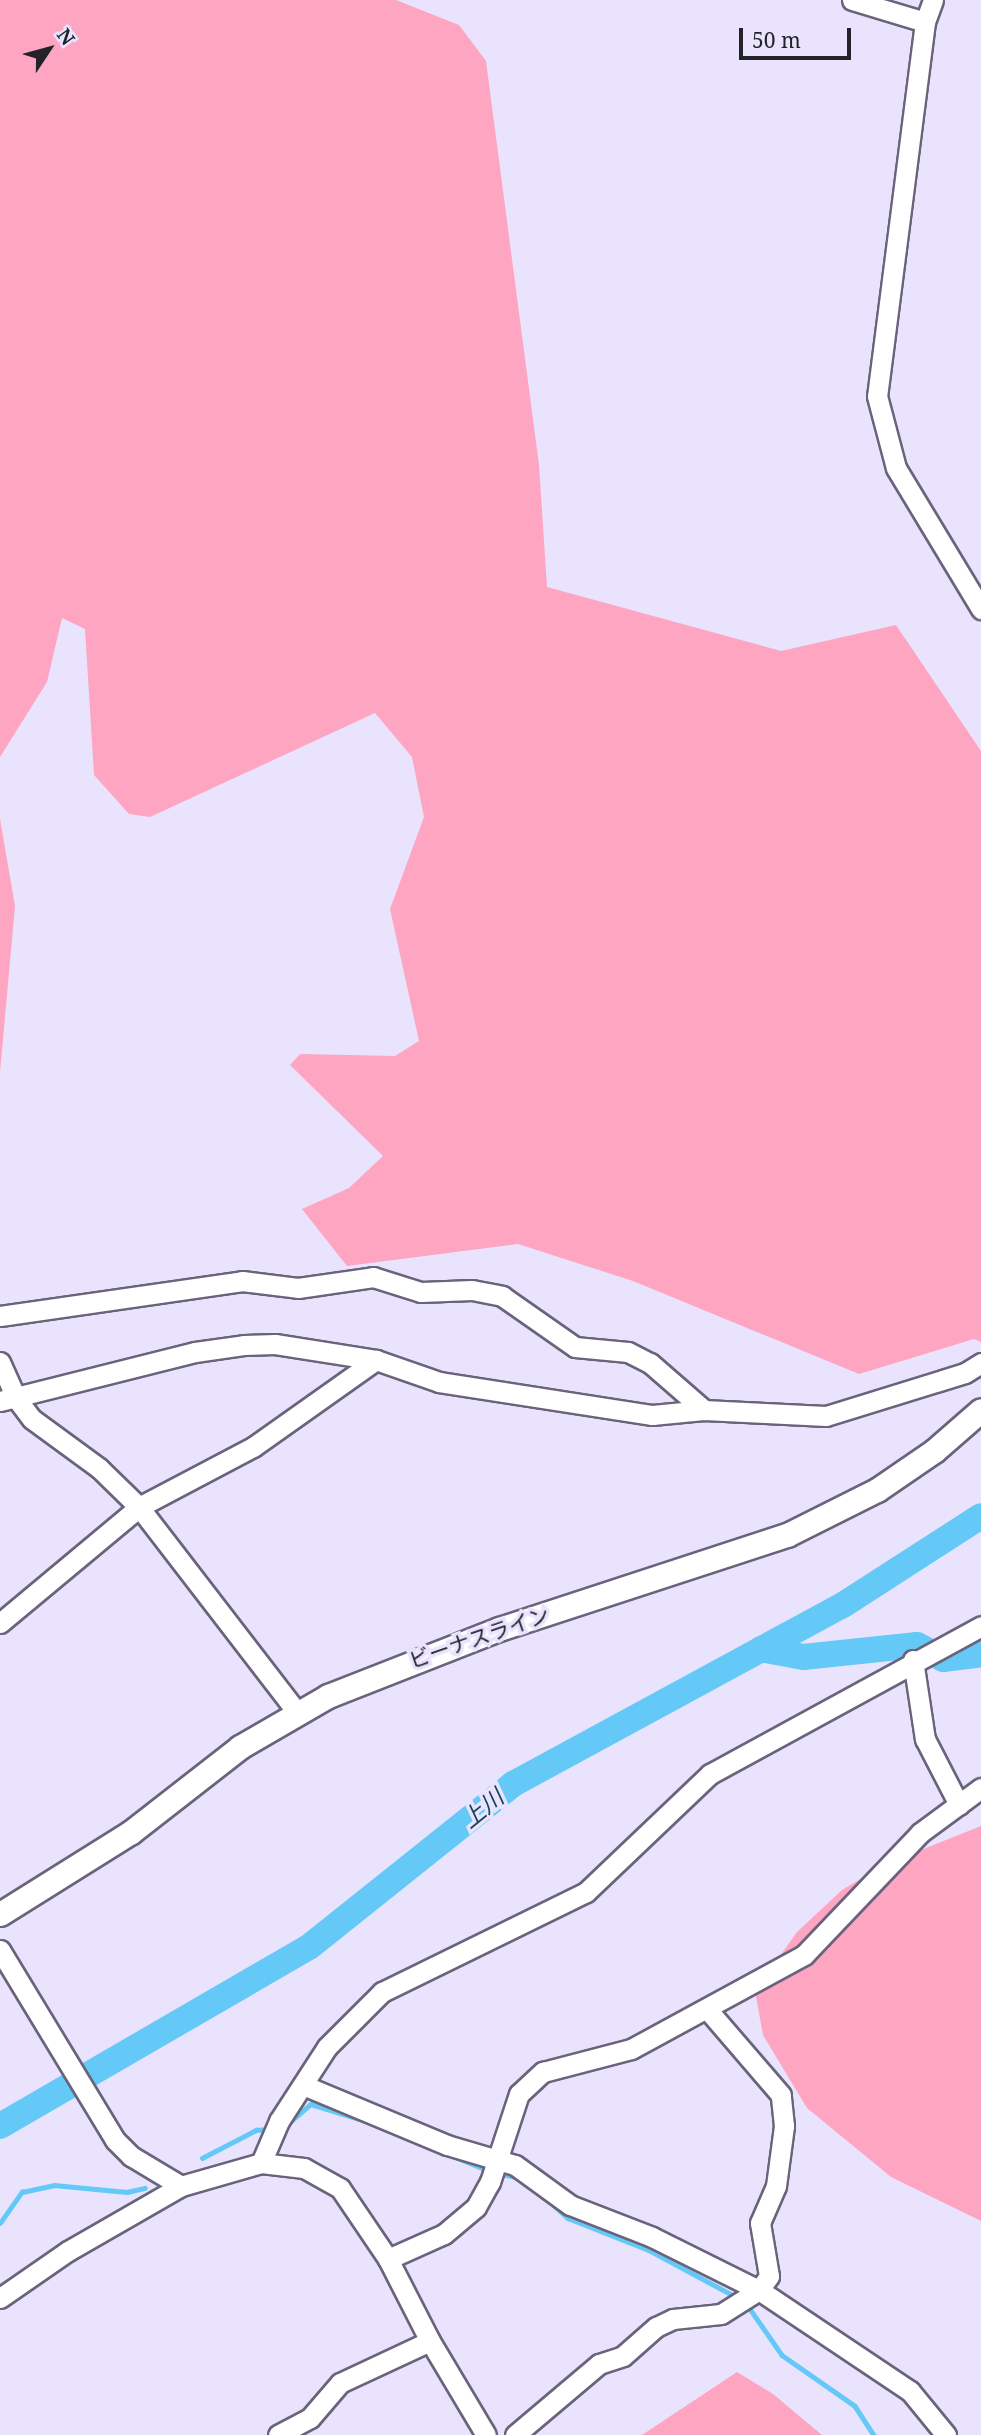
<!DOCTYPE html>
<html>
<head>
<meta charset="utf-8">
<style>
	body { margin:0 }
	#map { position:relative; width:981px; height:2435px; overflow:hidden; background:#e9e3fe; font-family:"Noto Serif","Noto Sans JP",serif }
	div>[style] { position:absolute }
	.green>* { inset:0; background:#fea5c1 }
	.stream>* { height:4.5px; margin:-2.25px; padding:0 2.25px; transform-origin:2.25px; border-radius:2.25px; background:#64c9f6 }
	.river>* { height:26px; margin:-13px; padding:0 13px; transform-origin:13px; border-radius:13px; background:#64c9f6 }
	.roads { filter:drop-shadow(2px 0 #69647b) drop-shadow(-2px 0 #69647b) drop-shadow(0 2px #69647b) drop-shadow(0 -2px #69647b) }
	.minor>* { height:19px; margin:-9.5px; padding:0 9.5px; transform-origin:9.5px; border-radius:9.5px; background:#fff }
	.major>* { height:23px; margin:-11.5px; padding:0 11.5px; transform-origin:11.5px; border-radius:11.5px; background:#fff }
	span { translate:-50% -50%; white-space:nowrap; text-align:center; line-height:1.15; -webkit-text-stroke:7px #e9e3fe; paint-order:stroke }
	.street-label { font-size:21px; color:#23212a }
	.water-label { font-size:23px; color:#174355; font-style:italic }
	.north { position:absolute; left:14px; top:14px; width:70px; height:70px; -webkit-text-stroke:5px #e9e3fe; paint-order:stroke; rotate:54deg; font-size:19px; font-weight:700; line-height:28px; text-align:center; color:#23212a }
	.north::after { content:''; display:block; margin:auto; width:24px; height:32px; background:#23212a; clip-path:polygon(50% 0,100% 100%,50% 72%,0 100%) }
	.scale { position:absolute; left:739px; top:28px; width:112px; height:32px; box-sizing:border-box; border:4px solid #23212a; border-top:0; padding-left:9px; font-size:21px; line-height:24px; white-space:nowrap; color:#23212a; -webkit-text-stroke:5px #e9e3fe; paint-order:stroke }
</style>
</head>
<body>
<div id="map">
	<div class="green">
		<div style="clip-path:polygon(0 0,396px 0,459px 25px,486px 61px,539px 465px,547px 587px,781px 651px,896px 625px,981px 751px,981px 1342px,974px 1339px,859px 1374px,633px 1281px,518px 1244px,347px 1266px,302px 1209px,349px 1188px,383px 1156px,290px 1065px,300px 1054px,395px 1056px,419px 1041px,390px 909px,424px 817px,412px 757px,375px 713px,150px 817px,129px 814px,94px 775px,85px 629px,62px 618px,47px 682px,0 757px)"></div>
		<div style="clip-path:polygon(0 819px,15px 906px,0 1072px)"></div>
		<div style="clip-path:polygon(981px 1826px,981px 2221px,891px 2177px,807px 2108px,763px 2035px,755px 1991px,797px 1932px,842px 1890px,886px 1864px)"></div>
		<div style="clip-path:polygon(737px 2372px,773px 2394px,822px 2435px,642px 2435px)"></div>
	</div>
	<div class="stream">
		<div style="left:283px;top:2128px;width:37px;rotate:-41deg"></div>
		<div style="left:311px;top:2104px;width:58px;rotate:17.2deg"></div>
		<div style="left:446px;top:2153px;width:47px;rotate:22.7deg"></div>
		<div style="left:202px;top:2158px;width:61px;rotate:-27.4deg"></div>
		<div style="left:256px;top:2130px;width:14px;rotate:-4deg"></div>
		<div style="left:498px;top:2173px;width:23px;rotate:13deg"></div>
		<div style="left:548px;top:2200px;width:27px;rotate:42deg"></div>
		<div style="left:568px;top:2218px;width:87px;rotate:21.6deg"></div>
		<div style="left:649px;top:2250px;width:101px;rotate:28.3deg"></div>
		<div style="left:0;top:2223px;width:38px;rotate:-55deg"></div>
		<div style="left:22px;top:2192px;width:33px;rotate:-12deg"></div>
		<div style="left:54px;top:2185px;width:73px;rotate:5.5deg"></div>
		<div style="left:127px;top:2192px;width:18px;rotate:-13deg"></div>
		<div style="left:748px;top:2306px;width:60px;rotate:55.2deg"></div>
		<div style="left:782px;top:2355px;width:89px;rotate:34.9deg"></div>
		<div style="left:855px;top:2406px;width:35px;rotate:57deg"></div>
	</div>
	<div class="river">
		<div style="left:761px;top:1649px;width:43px;rotate:10.8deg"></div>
		<div style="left:803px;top:1657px;width:115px;rotate:-6deg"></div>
		<div style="left:917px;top:1645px;width:30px;rotate:28deg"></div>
		<div style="left:943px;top:1659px;width:38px;rotate:-7deg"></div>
		<div style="left:0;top:2126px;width:357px;rotate:-30.1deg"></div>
		<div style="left:309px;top:1947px;width:261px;rotate:-38.6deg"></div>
		<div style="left:513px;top:1784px;width:375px;rotate:-28.5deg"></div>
		<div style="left:843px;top:1605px;width:164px;rotate:-32.8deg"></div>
	</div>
	<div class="roads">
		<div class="minor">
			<div style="left:852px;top:0;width:76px;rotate:16.8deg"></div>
			<div style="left:933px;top:0;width:23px;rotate:110deg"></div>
			<div style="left:925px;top:22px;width:377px;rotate:97.3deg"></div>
			<div style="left:877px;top:396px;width:74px;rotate:75.2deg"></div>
			<div style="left:896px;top:468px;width:165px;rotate:58.9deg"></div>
			<div style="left:0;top:1316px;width:245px;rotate:-8.2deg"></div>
			<div style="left:242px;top:1281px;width:56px;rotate:7.1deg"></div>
			<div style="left:298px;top:1288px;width:76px;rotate:-8.3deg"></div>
			<div style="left:373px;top:1277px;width:50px;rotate:17.4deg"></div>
			<div style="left:421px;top:1292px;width:51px;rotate:-2.2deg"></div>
			<div style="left:472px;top:1290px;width:31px;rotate:11deg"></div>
			<div style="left:502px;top:1296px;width:89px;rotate:34.9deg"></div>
			<div style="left:575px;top:1347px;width:53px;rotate:5.4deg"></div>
			<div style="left:628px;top:1352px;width:25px;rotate:27deg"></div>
			<div style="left:650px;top:1363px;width:72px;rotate:41deg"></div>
			<div style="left:0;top:1362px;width:39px;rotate:66deg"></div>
			<div style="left:16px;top:1398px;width:26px;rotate:53deg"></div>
			<div style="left:32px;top:1419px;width:83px;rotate:36.2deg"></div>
			<div style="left:99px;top:1468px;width:56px;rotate:44.3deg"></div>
			<div style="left:139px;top:1507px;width:259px;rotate:52.4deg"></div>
			<div style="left:0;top:1401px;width:201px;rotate:-14.1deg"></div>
			<div style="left:195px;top:1352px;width:49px;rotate:-8.1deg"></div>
			<div style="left:244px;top:1345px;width:31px;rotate:-2deg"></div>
			<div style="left:275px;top:1344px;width:102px;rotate:9deg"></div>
			<div style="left:376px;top:1360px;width:67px;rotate:19.2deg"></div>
			<div style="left:439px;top:1382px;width:216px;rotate:8.8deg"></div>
			<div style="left:652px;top:1415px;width:52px;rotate:-5.5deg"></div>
			<div style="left:704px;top:1410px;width:122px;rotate:2.8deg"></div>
			<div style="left:826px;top:1416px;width:145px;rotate:-17.2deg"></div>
			<div style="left:965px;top:1373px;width:19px;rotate:-32deg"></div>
			<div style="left:0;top:1623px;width:181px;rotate:-39.8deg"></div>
			<div style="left:139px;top:1507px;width:129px;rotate:-27.8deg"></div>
			<div style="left:253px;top:1447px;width:151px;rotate:-35.3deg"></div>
			<div style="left:913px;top:1660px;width:80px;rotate:81.4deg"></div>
			<div style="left:925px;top:1739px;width:74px;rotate:62.7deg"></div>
			<div style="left:0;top:1950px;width:222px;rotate:58.8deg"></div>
			<div style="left:115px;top:2140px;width:23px;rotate:45deg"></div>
			<div style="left:131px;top:2156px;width:58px;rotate:31deg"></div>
			<div style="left:303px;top:2085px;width:156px;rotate:22.6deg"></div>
			<div style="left:447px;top:2145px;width:71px;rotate:16.4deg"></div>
			<div style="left:515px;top:2165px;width:68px;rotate:36deg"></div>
			<div style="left:570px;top:2205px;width:88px;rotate:21.3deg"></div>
			<div style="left:652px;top:2237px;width:119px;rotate:26.4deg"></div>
			<div style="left:759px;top:2290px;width:182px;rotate:33.8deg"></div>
			<div style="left:910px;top:2391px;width:57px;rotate:50.7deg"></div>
			<div style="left:261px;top:2163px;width:46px;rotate:-66.8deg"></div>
			<div style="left:279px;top:2121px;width:88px;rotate:-57deg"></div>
			<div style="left:327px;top:2047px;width:78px;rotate:-45deg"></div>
			<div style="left:382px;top:1992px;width:227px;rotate:-26.1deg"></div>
			<div style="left:586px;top:1892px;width:171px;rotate:-43.6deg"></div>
			<div style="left:710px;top:1774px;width:309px;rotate:-28.6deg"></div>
			<div style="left:388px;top:2259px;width:61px;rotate:-24.1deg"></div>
			<div style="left:444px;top:2234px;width:42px;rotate:-40.2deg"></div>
			<div style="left:476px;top:2207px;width:29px;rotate:-61deg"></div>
			<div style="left:490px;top:2182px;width:93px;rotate:-71.8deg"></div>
			<div style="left:519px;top:2094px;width:33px;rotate:-43deg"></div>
			<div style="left:543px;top:2072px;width:91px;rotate:-14.6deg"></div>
			<div style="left:631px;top:2049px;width:197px;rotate:-28.5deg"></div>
			<div style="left:804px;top:1955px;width:168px;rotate:-46.4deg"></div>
			<div style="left:920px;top:1833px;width:76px;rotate:-36.4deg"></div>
			<div style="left:0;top:2298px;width:83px;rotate:-34.7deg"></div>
			<div style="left:68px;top:2251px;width:130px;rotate:-29.9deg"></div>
			<div style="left:181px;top:2186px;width:83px;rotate:-16deg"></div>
			<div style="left:261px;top:2163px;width:43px;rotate:6.6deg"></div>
			<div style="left:304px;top:2168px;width:41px;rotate:29.1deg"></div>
			<div style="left:340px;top:2188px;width:86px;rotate:55.9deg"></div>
			<div style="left:388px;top:2259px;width:92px;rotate:62.9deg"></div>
			<div style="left:430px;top:2341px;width:109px;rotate:59.2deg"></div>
			<div style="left:278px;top:2435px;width:36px;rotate:-28deg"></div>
			<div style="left:310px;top:2418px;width:46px;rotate:-49.4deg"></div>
			<div style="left:340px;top:2383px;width:99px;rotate:-25deg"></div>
			<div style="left:515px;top:2435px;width:110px;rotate:-40.2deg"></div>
			<div style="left:599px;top:2364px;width:25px;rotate:-18deg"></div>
			<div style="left:623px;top:2356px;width:44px;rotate:-41.3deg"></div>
			<div style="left:656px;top:2327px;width:19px;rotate:-25deg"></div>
			<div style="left:673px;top:2319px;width:48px;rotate:-5.9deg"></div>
			<div style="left:721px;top:2314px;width:45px;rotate:-32.3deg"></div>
			<div style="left:759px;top:2290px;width:17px;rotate:-54deg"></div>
			<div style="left:769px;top:2276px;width:54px;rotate:-99.6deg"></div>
			<div style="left:760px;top:2223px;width:40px;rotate:-66.6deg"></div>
			<div style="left:776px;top:2186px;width:61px;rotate:-82.4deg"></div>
			<div style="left:784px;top:2126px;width:31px;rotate:-96deg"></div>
			<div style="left:781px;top:2095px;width:112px;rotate:-130.7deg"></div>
		</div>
		<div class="major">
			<div style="left:0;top:1914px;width:155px;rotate:-32deg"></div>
			<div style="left:131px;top:1832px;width:138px;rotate:-37.9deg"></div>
			<div style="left:240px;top:1747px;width:102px;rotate:-30.1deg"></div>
			<div style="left:328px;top:1696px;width:184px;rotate:-21.4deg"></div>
			<div style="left:499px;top:1629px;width:303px;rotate:-18.1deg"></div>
			<div style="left:787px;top:1535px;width:101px;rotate:-26.6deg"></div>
			<div style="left:877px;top:1490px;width:69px;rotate:-34.4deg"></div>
			<div style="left:934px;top:1451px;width:62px;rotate:-41.1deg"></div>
		</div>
	</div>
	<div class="street-label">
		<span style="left:479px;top:1637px;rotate:-19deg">ビーナスライン</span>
	</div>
	<div class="water-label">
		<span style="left:482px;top:1808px;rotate:-39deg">上川</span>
	</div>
	<div class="north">N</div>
	<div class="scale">50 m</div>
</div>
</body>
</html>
